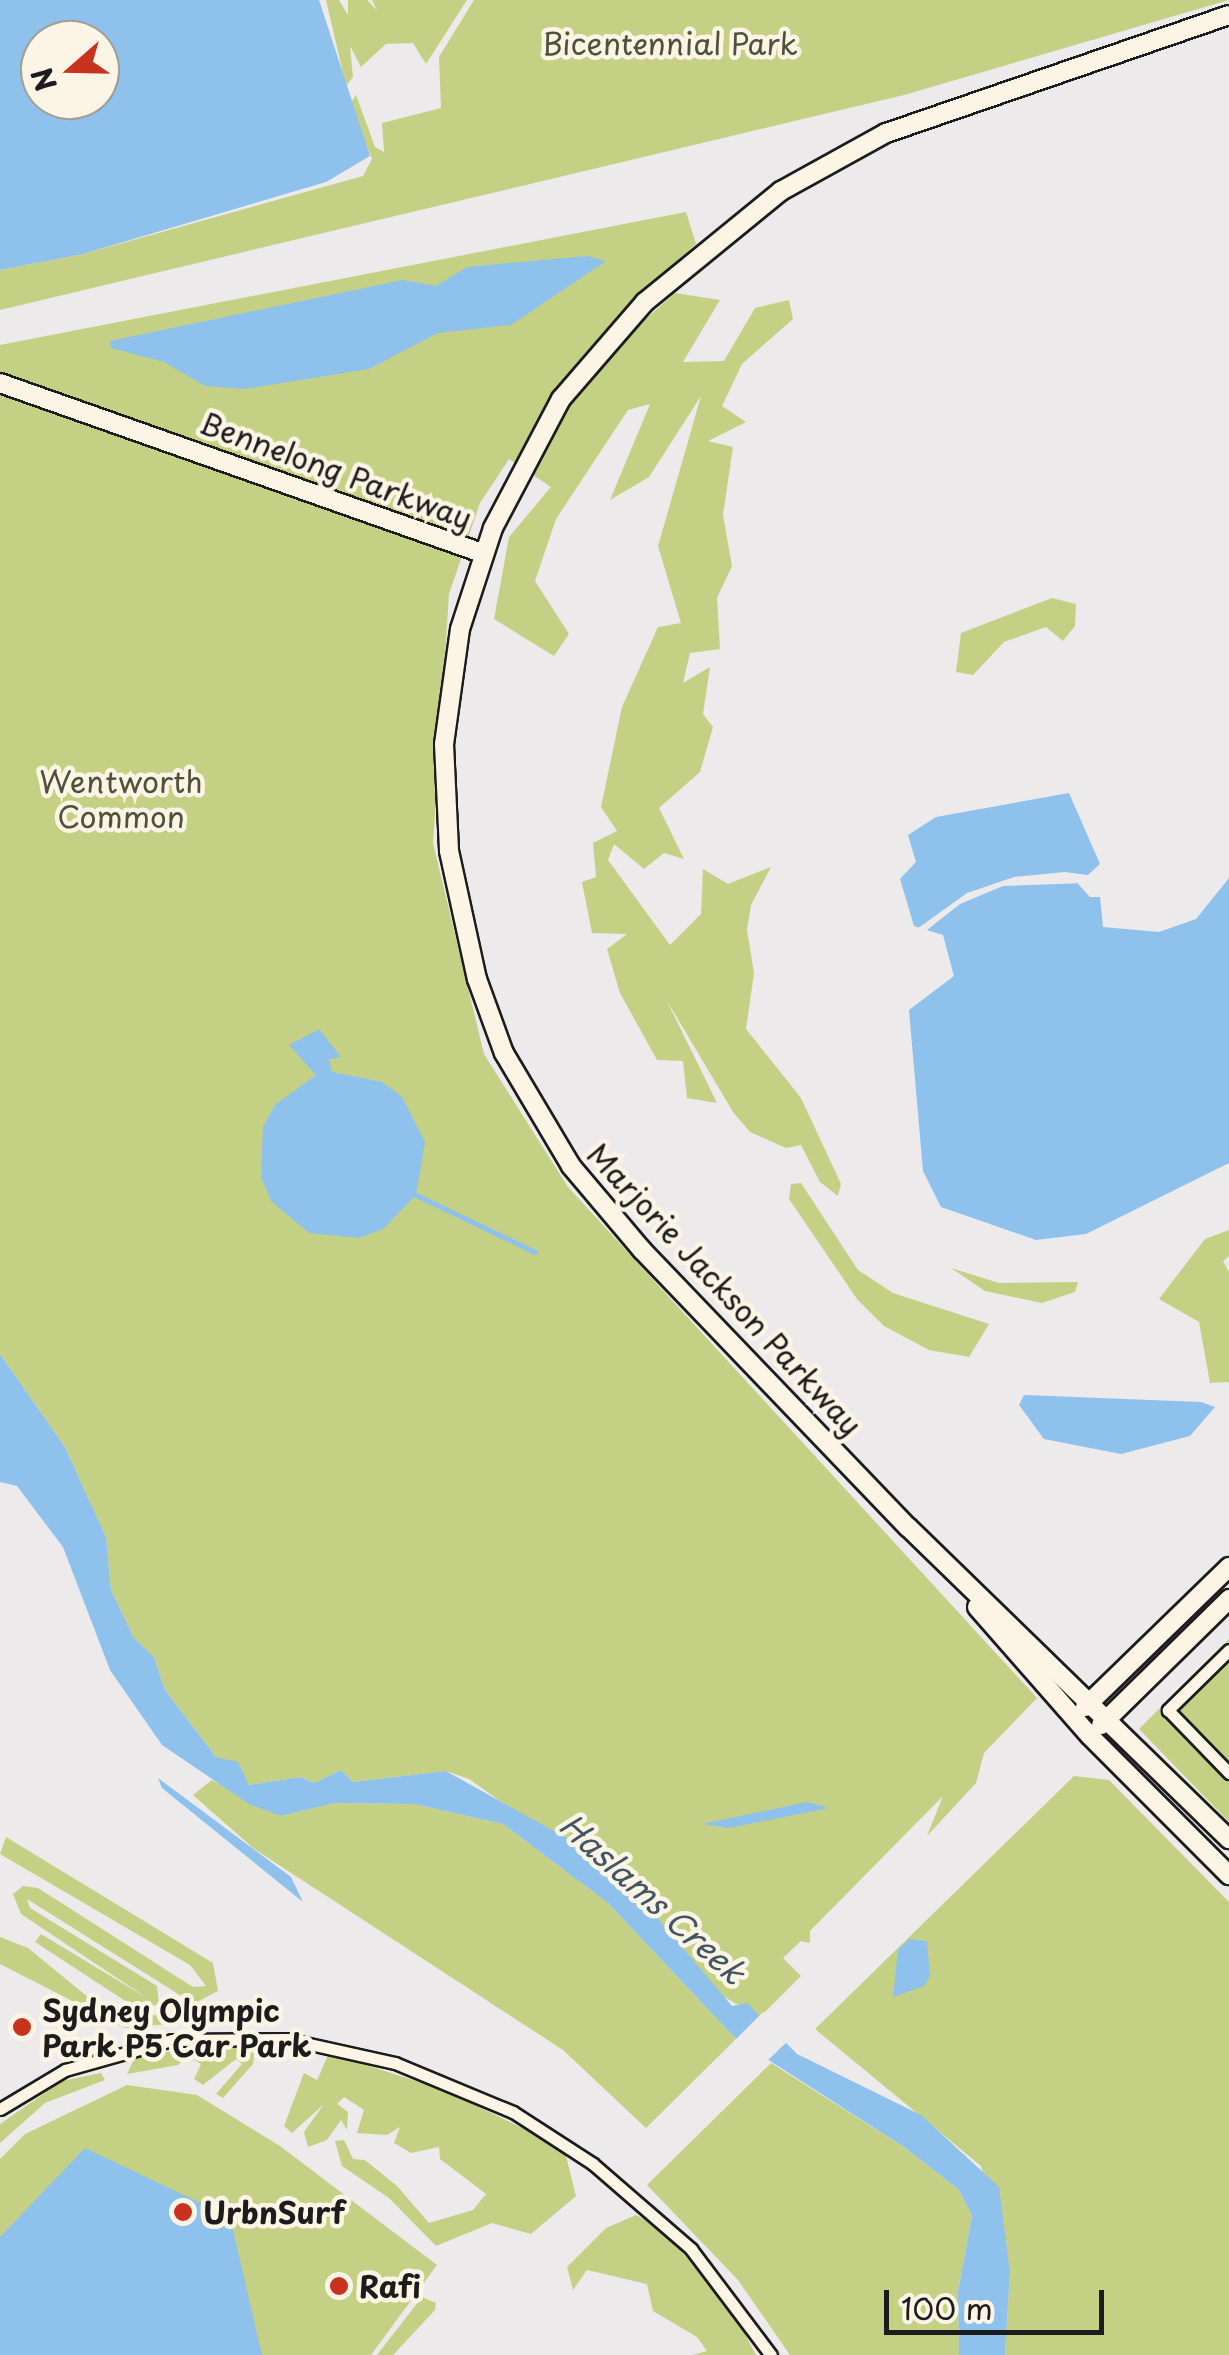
<!DOCTYPE html>
<html>
<head>
<meta charset="utf-8">
<style>
	body { margin:0 }
	#map { position:relative; width:1229px; height:2355px; overflow:hidden; background:#eceaeb; font-family:"Playpen Sans",sans-serif }
	div>[style] { position:absolute }
	.green>* { inset:0; background:#c4d185 }
	.water>* { inset:0; background:#8ec1eb }
	.pier>* { inset:0; background:#eceaeb }
	.stream>* { height:5px; margin:-2.5px; padding:0 2.5px; transform-origin:2.5px; border-radius:2.5px; background:#8ec1eb }
	.roads { filter:drop-shadow(2px 0 #1c1c1c) drop-shadow(-2px 0 #1c1c1c) drop-shadow(0 2px #1c1c1c) drop-shadow(0 -2px #1c1c1c) }
	.street>* { height:11px; margin:-5.5px; padding:0 5.5px; transform-origin:5.5px; border-radius:5.5px; background:#fcf5e5 }
	.secondary>* { height:18px; margin:-9px; padding:0 9px; transform-origin:9px; border-radius:9px; background:#fcf5e5 }
	.dots>* { width:28px; height:28px; translate:-50% -50%; box-sizing:border-box; border:5px solid #fcf5e5; border-radius:50% }
	span { translate:-50% -50%; white-space:nowrap; text-align:center; line-height:1.15; -webkit-text-stroke:9px #fcf5e5; paint-order:stroke }
	.park-label { font-size:30px; color:#4e523c }
	.street-label { font-size:30px; color:#1c1c1c }
	.poi-label { font-size:30px; color:#1c1c1c; font-weight:700 }
	.left { translate:0 -50%; text-align:left }
	.water-label { font-size:32px; color:#445664; font-style:italic }
	.north { position:absolute; left:20px; top:20px; width:100px; height:100px; box-sizing:border-box; background:#fcf5e5; border:2px solid #a29e95; border-radius:50%; rotate:250deg; font-size:28px; font-weight:700; line-height:40px; text-align:center; color:#1c1c1c }
	.north::after { content:''; display:block; margin:auto; width:35px; height:45px; background:#c8321e; clip-path:polygon(50% 0,100% 100%,50% 72%,0 100%) }
	.scale { position:absolute; left:884px; top:2290px; width:220px; height:45px; box-sizing:border-box; border:5px solid #1c1c1c; border-top:0; padding-left:12px; font-size:30px; line-height:35px; white-space:nowrap; color:#1c1c1c; -webkit-text-stroke:8px #fcf5e5; paint-order:stroke }
</style>
</head>
<body>
<div id="map">
	<div class="green">
		<div style="clip-path:polygon(326px 0,339px 0,348px 15px,348px 0,367px 0,377px 10px,372px 0,467px 0,426px 64px,413px 43px,386px 44px,361px 67px,350px 46px,353px 77px,346px 86px)"></div>
		<div style="clip-path:polygon(474px 0,1229px 0,904px 95px,0 310px,0 270px,83px 254px,363px 176px,372px 159px,349px 105px,356px 95px,375px 147px,384px 152px,382px 123px,441px 108px,439px 57px)"></div>
		<div style="clip-path:polygon(686px 212px,696px 244px,621px 313px,631px 332px,675px 293px,720px 300px,683px 362px,724px 361px,755px 308px,789px 300px,793px 319px,742px 364px,722px 406px,746px 422px,708px 441px,733px 447px,723px 515px,732px 566px,717px 598px,720px 649px,690px 653px,683px 683px,710px 667px,703px 714px,713px 727px,700px 772px,659px 808px,684px 859px,664px 853px,644px 869px,614px 844px,608px 860px,670px 945px,701px 914px,703px 869px,728px 884px,771px 867px,751px 905px,747px 930px,754px 973px,746px 1029px,801px 1098px,841px 1184px,838px 1196px,820px 1182px,801px 1145px,786px 1148px,750px 1132px,733px 1112px,666px 999px,717px 1103px,687px 1098px,683px 1061px,657px 1060px,620px 993px,607px 949px,627px 934px,592px 933px,582px 882px,596px 877px,593px 843px,617px 831px,601px 807px,622px 707px,658px 627px,681px 623px,658px 546px,701px 396px,649px 477px,610px 500px,650px 404px,628px 410px,556px 519px,535px 581px,569px 634px,554px 656px,494px 619px,509px 537px,551px 487px,509px 459px,480px 503px,449px 594px,433px 843px,484px 1054px,568px 1187px,1037px 1698px,984px 1753px,976px 1783px,927px 1836px,943px 1796px,810px 1931px,810px 1943px,801px 1941px,783px 1958px,801px 1976px,760px 2017px,719px 1994px,611px 1863px,524px 1818px,469px 1779px,446px 1771px,353px 1782px,341px 1770px,314px 1783px,301px 1777px,249px 1785px,216px 1757px,165px 1690px,154px 1657px,134px 1638px,111px 1590px,106px 1537px,65px 1447px,0 1354px,0 345px)"></div>
		<div style="clip-path:polygon(1052px 598px,1076px 604px,1075px 626px,1063px 641px,1046px 627px,1004px 642px,973px 675px,956px 672px,961px 633px)"></div>
		<div style="clip-path:polygon(801px 1183px,858px 1270px,893px 1293px,989px 1324px,969px 1357px,929px 1350px,884px 1326px,857px 1299px,789px 1199px,791px 1184px)"></div>
		<div style="clip-path:polygon(1229px 1230px,1229px 1256px,1223px 1261px,1229px 1272px,1229px 1382px,1210px 1383px,1199px 1322px,1159px 1299px,1205px 1239px)"></div>
		<div style="clip-path:polygon(951px 1268px,999px 1283px,1078px 1282px,1075px 1292px,1042px 1303px,985px 1291px)"></div>
		<div style="clip-path:polygon(1229px 1639px,1229px 1822px,1139px 1729px)"></div>
		<div style="clip-path:polygon(1074px 1776px,1109px 1780px,1229px 1902px,1229px 2355px,1005px 2355px,1010px 2272px,981px 2166px,815px 2029px)"></div>
		<div style="clip-path:polygon(212px 1780px,281px 1816px,335px 1803px,414px 1804px,503px 1824px,608px 1903px,736px 2039px,646px 2128px,563px 2050px,253px 1848px,193px 1795px)"></div>
		<div style="clip-path:polygon(6px 1837px,213px 1963px,218px 1991px,197px 2002px,183px 1997px,27px 1899px,30px 1908px,157px 1986px,159px 2004px,139px 2010px,35px 1942px,41px 1934px,147px 1998px,21px 1914px,13px 1894px,23px 1886px,38px 1888px,193px 1987px,206px 1986px,190px 1965px,0 1854px)"></div>
		<div style="clip-path:polygon(0 1937px,28px 1948px,99px 2006px,122px 2006px,140px 2017px,214px 2008px,219px 2019px,125px 2028px,0 1964px)"></div>
		<div style="clip-path:polygon(200px 2046px,255px 2049px,253px 2064px,223px 2098px,216px 2094px,242px 2064px,236px 2059px,203px 2085px,194px 2079px,201px 2064px,188px 2056px,178px 2065px,127px 2074px,135px 2057px)"></div>
		<div style="clip-path:polygon(329px 2053px,444px 2090px,564px 2148px,576px 2196px,531px 2234px,492px 2223px,436px 2246px,389px 2198px,342px 2166px,335px 2141px,344px 2140px,353px 2159px,365px 2160px,397px 2186px,429px 2223px,473px 2210px,486px 2194px,440px 2159px,439px 2147px,411px 2153px,394px 2143px,400px 2127px,387px 2135px,357px 2133px,364px 2110px,344px 2097px,337px 2104px,348px 2112px,347px 2130px,341px 2120px,327px 2140px,308px 2147px,304px 2132px,324px 2104px,292px 2133px,284px 2126px,304px 2073px,317px 2080px)"></div>
		<div style="clip-path:polygon(771px 2063px,907px 2149px,959px 2190px,972px 2216px,958px 2291px,959px 2355px,790px 2355px,738px 2280px,647px 2185px)"></div>
		<div style="clip-path:polygon(101px 2073px,105px 2080px,45px 2103px,0 2143px,0 2124px,62px 2081px)"></div>
		<div style="clip-path:polygon(127px 2085px,197px 2095px,280px 2146px,437px 2265px,371px 2355px,0 2355px,0 2159px,25px 2134px)"></div>
		<div style="clip-path:polygon(636px 2215px,665px 2231px,737px 2319px,756px 2355px,693px 2355px,707px 2351px,697px 2337px,653px 2311px,647px 2284px,587px 2270px,573px 2290px,567px 2267px,606px 2228px)"></div>
		<div style="clip-path:polygon(422px 2297px,436px 2303px,435px 2310px,393px 2355px,377px 2355px)"></div>
	</div>
	<div class="water">
		<div style="clip-path:polygon(evenodd,0 0,319px 0,370px 156px,326px 182px,83px 254px,0 270px,0 0,40px 40px,100px 40px,100px 100px,40px 100px,40px 40px)"></div>
		<div style="clip-path:polygon(587px 256px,606px 261px,511px 325px,438px 333px,369px 369px,244px 389px,205px 386px,164px 362px,111px 348px,110px 341px,403px 280px,436px 286px,467px 267px)"></div>
		<div style="clip-path:polygon(1069px 793px,1100px 864px,1078px 884px,1090px 897px,1100px 897px,1103px 927px,1159px 932px,1196px 919px,1229px 878px,1229px 1163px,1086px 1234px,1036px 1240px,941px 1207px,923px 1171px,909px 1010px,954px 976px,943px 935px,914px 926px,900px 879px,916px 862px,908px 835px,936px 817px)"></div>
		<div style="clip-path:polygon(319px 1029px,341px 1057px,329px 1059px,332px 1072px,382px 1082px,402px 1097px,425px 1142px,416px 1195px,383px 1229px,359px 1238px,309px 1233px,271px 1201px,261px 1177px,263px 1127px,275px 1105px,316px 1075px,289px 1045px)"></div>
		<div style="clip-path:polygon(0 1354px,65px 1447px,106px 1537px,111px 1590px,134px 1638px,154px 1657px,165px 1690px,216px 1757px,238px 1762px,249px 1785px,301px 1777px,314px 1783px,341px 1770px,353px 1782px,446px 1771px,611px 1863px,732px 2006px,747px 2003px,797px 2054px,921px 2115px,999px 2187px,1010px 2272px,1005px 2355px,959px 2355px,958px 2291px,972px 2216px,959px 2190px,907px 2149px,736px 2039px,608px 1903px,503px 1824px,414px 1804px,335px 1803px,281px 1816px,249px 1804px,162px 1745px,110px 1670px,63px 1547px,17px 1486px,0 1482px)"></div>
		<div style="clip-path:polygon(1024px 1395px,1201px 1402px,1215px 1407px,1190px 1436px,1121px 1454px,1044px 1439px,1019px 1405px)"></div>
		<div style="clip-path:polygon(158px 1778px,291px 1877px,303px 1902px,162px 1788px)"></div>
		<div style="clip-path:polygon(807px 1802px,829px 1808px,729px 1828px,702px 1824px)"></div>
		<div style="clip-path:polygon(909px 1939px,927px 1941px,930px 1976px,924px 1986px,893px 1997px,898px 1950px)"></div>
		<div style="clip-path:polygon(85px 2148px,230px 2217px,262px 2355px,0 2355px,0 2237px)"></div>
	</div>
	<div class="pier">
		<div style="clip-path:polygon(1065px 872px,1095px 876px,1086px 883px,1003px 886px,960px 904px,922px 934px,914px 931px,967px 893px,1014px 877px)"></div>
		<div style="clip-path:polygon(763px 2012px,790px 2039px,764px 2064px,732px 2043px)"></div>
	</div>
	<div class="stream">
		<div style="left:416px;top:1195px;width:132px;rotate:25.6deg"></div>
	</div>
	<div class="roads">
		<div class="street">
			<div style="left:1229px;top:1650px;width:86px;rotate:135.5deg"></div>
			<div style="left:1168px;top:1710px;width:88px;rotate:45.9deg"></div>
			<div style="left:0;top:2109px;width:76px;rotate:-31deg"></div>
			<div style="left:65px;top:2070px;width:111px;rotate:-15.7deg"></div>
			<div style="left:172px;top:2040px;width:115px;rotate:-0.5deg"></div>
			<div style="left:287px;top:2039px;width:111px;rotate:12.5deg"></div>
			<div style="left:395px;top:2063px;width:128px;rotate:22.6deg"></div>
			<div style="left:513px;top:2112px;width:95px;rotate:33deg"></div>
			<div style="left:593px;top:2164px;width:130px;rotate:40.9deg"></div>
			<div style="left:691px;top:2249px;width:133px;rotate:53deg"></div>
		</div>
		<div class="secondary">
			<div style="left:1229px;top:15px;width:363px;rotate:161deg"></div>
			<div style="left:886px;top:133px;width:120px;rotate:151.1deg"></div>
			<div style="left:781px;top:191px;width:176px;rotate:140.8deg"></div>
			<div style="left:645px;top:302px;width:128px;rotate:130.9deg"></div>
			<div style="left:561px;top:399px;width:146px;rotate:117.8deg"></div>
			<div style="left:493px;top:528px;width:106px;rotate:108.1deg"></div>
			<div style="left:460px;top:629px;width:116px;rotate:97.9deg"></div>
			<div style="left:444px;top:744px;width:107px;rotate:87.3deg"></div>
			<div style="left:449px;top:851px;width:131px;rotate:77.7deg"></div>
			<div style="left:477px;top:979px;width:79px;rotate:70deg"></div>
			<div style="left:504px;top:1053px;width:131px;rotate:59.3deg"></div>
			<div style="left:571px;top:1166px;width:110px;rotate:49.8deg"></div>
			<div style="left:642px;top:1250px;width:384px;rotate:46.2deg"></div>
			<div style="left:908px;top:1527px;width:448px;rotate:44.2deg"></div>
			<div style="left:0;top:383px;width:511px;rotate:19.43deg"></div>
			<div style="left:977px;top:1607px;width:171px;rotate:48.8deg"></div>
			<div style="left:1090px;top:1736px;width:197px;rotate:45deg"></div>
			<div style="left:1085px;top:1707px;width:201px;rotate:-44.2deg"></div>
			<div style="left:1101px;top:1725px;width:180px;rotate:-44.5deg"></div>
		</div>
	</div>
	<div class="dots">
		<div style="left:22px;top:2027px;background:#c8321e"></div>
		<div style="left:183px;top:2212px;background:#c8321e"></div>
		<div style="left:339px;top:2286px;background:#c8321e"></div>
	</div>
	<div class="park-label">
		<span style="left:670px;top:43px">Bicentennial Park</span>
		<span style="left:121px;top:798px">Wentworth<br>Common</span>
	</div>
	<div class="street-label">
		<span style="left:336px;top:470px;rotate:20deg">Bennelong Parkway</span>
		<span style="left:725px;top:1289px;rotate:47deg">Marjorie Jackson Parkway</span>
	</div>
	<div class="poi-label">
		<span class="left" style="left:42px;top:2027px">Sydney Olympic<br>Park P5 Car Park</span>
		<span class="left" style="left:203px;top:2212px">UrbnSurf</span>
		<span class="left" style="left:359px;top:2286px">Rafi</span>
	</div>
	<div class="water-label">
		<span style="left:653px;top:1898px;rotate:42deg">Haslams Creek</span>
	</div>
	<div class="north">N</div>
	<div class="scale">100 m</div>
</div>
</body>
</html>
